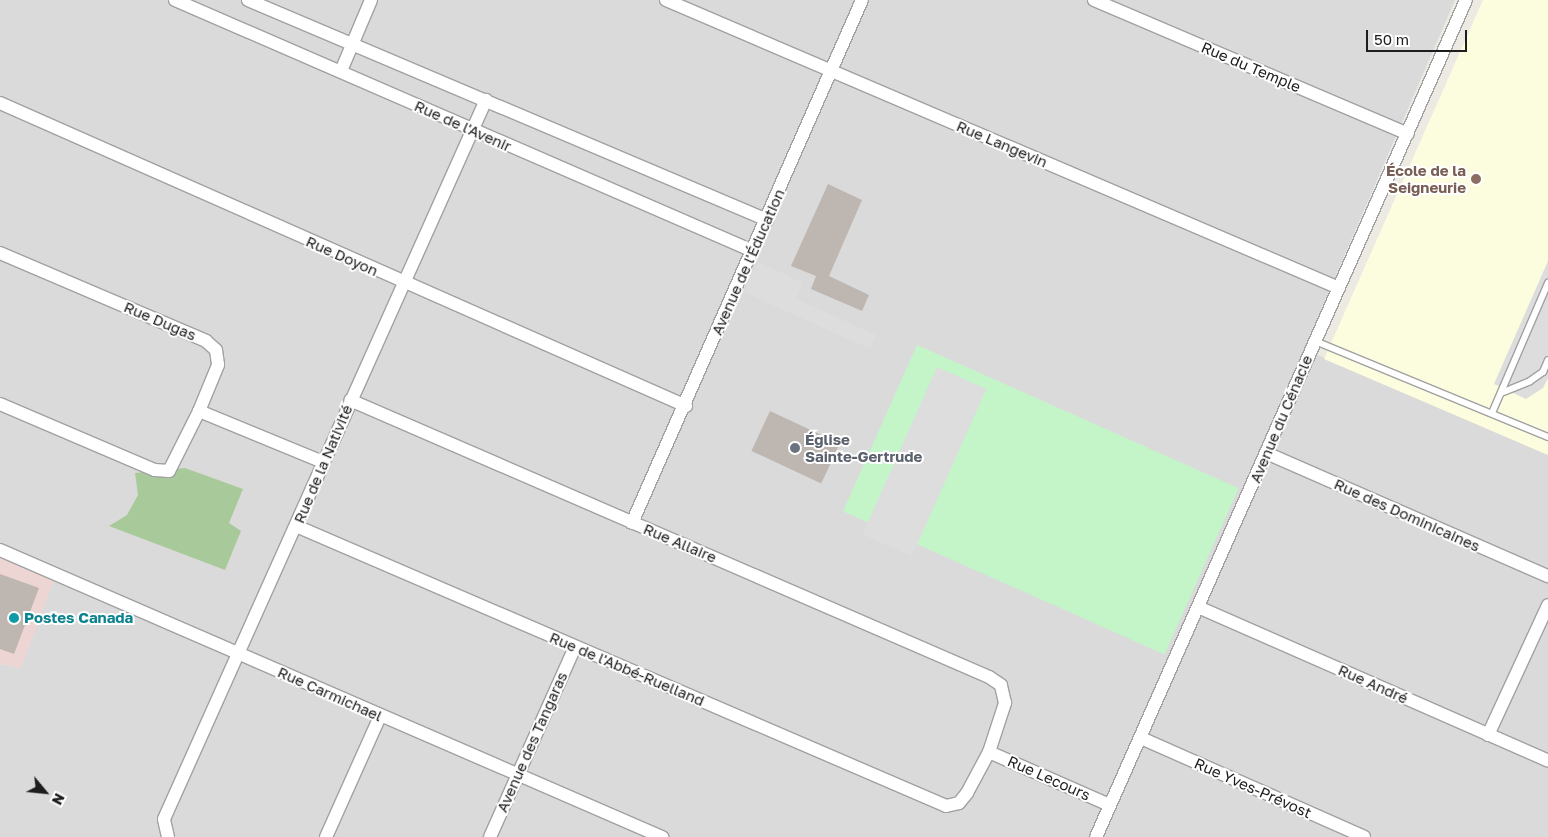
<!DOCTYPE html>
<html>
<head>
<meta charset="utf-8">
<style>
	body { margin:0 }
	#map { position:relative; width:1548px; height:837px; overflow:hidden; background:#edeae4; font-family:"Golos Text",sans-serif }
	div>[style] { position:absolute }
	.residential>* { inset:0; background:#dbdada }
	.commercial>* { inset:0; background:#edd5d4 }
	.education>* { inset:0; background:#fcfcde }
	.forest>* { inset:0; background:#a8ca9b }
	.park>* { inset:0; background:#c3f5c8; transform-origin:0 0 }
	.parking>* { inset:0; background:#ddd; transform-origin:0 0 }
	.building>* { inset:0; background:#beb6b0; transform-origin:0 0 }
	.roads { filter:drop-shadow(1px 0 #a1a1a1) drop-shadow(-1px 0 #a1a1a1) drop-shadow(0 1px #a1a1a1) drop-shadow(0 -1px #a1a1a1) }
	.service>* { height:6px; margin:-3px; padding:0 3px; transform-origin:3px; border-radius:3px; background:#fff }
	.minor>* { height:12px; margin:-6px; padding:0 6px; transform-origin:6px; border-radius:6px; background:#fff }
	.dots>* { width:14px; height:14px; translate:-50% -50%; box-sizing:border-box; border:2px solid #fff; border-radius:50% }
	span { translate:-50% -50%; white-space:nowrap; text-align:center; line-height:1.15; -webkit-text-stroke:4px #fff; paint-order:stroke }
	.street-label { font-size:15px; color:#1d1d1d }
	.education-label { font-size:15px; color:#785e54; font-weight:700 }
	.right { translate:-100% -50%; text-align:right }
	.worship-label { font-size:15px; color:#5b616d; font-weight:700 }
	.left { translate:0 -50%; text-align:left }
	.culture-label { font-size:15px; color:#0d838f; font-weight:700 }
	.north { position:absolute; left:20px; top:767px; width:50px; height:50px; -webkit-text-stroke:4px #fff; paint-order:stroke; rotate:118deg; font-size:14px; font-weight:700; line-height:20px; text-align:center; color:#1d1d1d }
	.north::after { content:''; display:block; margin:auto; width:18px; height:22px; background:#1d1d1d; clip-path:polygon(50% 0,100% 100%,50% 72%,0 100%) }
	.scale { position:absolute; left:1366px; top:30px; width:101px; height:22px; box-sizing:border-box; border:2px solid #1d1d1d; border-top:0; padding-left:6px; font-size:15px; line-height:18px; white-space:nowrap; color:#1d1d1d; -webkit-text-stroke:4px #fff; paint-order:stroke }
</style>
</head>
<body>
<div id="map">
	<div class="residential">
		<div style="clip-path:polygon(0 0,1455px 0,1304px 349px,1548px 455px,1548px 837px,0 837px,0 664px,21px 668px,0 550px)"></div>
	</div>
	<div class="commercial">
		<div style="clip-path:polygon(0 550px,56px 575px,21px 668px,0 664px)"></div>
	</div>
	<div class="education">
		<div style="clip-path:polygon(1483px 0,1548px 0,1548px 455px,1324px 359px)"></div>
	</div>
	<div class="forest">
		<div style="clip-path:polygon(185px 468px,243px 489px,229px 523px,241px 531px,225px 570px,109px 526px,127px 515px,138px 495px,135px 473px)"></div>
	</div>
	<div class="park">
		<div style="left:917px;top:345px;width:352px;height:182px;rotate:24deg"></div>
	</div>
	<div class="parking">
		<div style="clip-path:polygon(1548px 261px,1548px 378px,1543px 388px,1526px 399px,1494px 384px)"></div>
		<div style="clip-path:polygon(758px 262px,803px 283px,796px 299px,876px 335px,870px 349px,744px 292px)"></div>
		<div style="left:937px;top:367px;width:54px;height:183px;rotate:24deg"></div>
	</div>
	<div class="building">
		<div style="clip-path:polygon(828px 184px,862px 200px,829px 276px,869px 295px,862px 311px,811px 289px,816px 276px,791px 266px)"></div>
		<div style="left:770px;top:411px;width:77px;height:44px;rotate:25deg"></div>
		<div style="clip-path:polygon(0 574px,39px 588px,14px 654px,0 649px)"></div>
	</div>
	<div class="roads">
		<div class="service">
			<div style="left:1315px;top:341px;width:252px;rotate:22.4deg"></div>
			<div style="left:1501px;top:393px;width:31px;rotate:-22deg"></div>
			<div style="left:1530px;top:381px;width:16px;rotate:-35deg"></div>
			<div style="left:1543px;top:372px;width:13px;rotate:-67deg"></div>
			<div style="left:1492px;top:413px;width:142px;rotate:-66.7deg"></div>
		</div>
		<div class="minor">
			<div style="left:175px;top:0;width:630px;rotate:23.47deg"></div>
			<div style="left:248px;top:0;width:564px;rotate:22.97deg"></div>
			<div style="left:666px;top:0;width:732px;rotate:23.17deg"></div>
			<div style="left:1094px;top:0;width:341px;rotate:23.1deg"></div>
			<div style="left:341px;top:71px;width:77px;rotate:-67.1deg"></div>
			<div style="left:0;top:103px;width:750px;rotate:23.83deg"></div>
			<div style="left:0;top:253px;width:224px;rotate:23.1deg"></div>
			<div style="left:206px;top:341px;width:13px;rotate:42deg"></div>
			<div style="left:216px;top:350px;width:15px;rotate:82deg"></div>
			<div style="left:218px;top:365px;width:50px;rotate:112.4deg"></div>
			<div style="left:199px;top:411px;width:134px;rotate:22.4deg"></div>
			<div style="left:0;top:404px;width:168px;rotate:23.1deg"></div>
			<div style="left:155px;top:470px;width:14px;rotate:4deg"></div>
			<div style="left:169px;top:471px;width:67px;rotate:-63.4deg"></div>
			<div style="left:1266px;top:453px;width:308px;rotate:23.6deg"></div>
			<div style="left:632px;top:523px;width:571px;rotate:-66.26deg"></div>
			<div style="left:296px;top:526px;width:708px;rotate:23.3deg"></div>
			<div style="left:946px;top:806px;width:13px;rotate:-13deg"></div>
			<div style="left:959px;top:803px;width:13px;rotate:-51deg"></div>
			<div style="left:967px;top:793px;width:47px;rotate:-61.8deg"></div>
			<div style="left:989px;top:752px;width:52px;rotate:-71.9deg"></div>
			<div style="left:1005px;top:703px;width:18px;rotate:-103deg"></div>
			<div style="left:1001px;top:685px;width:14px;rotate:-146deg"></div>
			<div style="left:989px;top:677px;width:696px;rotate:-156.56deg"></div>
			<div style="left:0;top:550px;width:722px;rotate:23.44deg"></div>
			<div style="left:1198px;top:607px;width:382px;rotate:23.7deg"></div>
			<div style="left:1488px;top:735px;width:143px;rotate:-65.2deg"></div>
			<div style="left:1141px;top:738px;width:244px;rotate:23.9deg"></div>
			<div style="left:989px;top:752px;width:131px;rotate:23.8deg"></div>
			<div style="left:168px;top:837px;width:18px;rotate:-103deg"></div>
			<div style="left:164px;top:819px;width:788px;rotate:-65.88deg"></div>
			<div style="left:326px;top:837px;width:133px;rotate:-65.9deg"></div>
			<div style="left:490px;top:837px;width:208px;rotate:-65.9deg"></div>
			<div style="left:1096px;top:837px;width:915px;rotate:-66.15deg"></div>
		</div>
	</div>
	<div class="dots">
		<div style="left:1476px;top:179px;background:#8d6e63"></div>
		<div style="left:795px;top:448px;background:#6b7280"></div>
		<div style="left:14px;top:618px;background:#0f9aa8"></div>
	</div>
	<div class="street-label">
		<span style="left:1251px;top:67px;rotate:23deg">Rue du Temple</span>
		<span style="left:463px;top:126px;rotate:24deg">Rue de l'Avenir</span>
		<span style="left:1002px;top:144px;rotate:23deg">Rue Langevin</span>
		<span style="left:342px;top:256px;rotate:24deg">Rue Doyon</span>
		<span style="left:748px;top:262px;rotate:-66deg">Avenue de l'Éducation</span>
		<span style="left:160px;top:321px;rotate:23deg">Rue Dugas</span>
		<span style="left:1281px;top:419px;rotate:-67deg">Avenue du Cénacle</span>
		<span style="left:323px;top:464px;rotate:-67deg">Rue de la Nativité</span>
		<span style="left:1407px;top:515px;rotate:24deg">Rue des Dominicaines</span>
		<span style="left:680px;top:543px;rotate:23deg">Rue Allaire</span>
		<span style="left:627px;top:669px;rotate:23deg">Rue de l'Abbé-Ruelland</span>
		<span style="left:1373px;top:684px;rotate:24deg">Rue André</span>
		<span style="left:330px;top:694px;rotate:24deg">Rue Carmichael</span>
		<span style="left:532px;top:742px;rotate:-66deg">Avenue des Tangaras</span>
		<span style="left:1049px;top:778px;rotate:24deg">Rue Lecours</span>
		<span style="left:1253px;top:788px;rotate:24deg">Rue Yves-Prévost</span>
	</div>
	<div class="education-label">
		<span class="right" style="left:1466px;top:179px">École de la<br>Seigneurie</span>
	</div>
	<div class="worship-label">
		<span class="left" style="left:805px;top:448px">Église<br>Sainte-Gertrude</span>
	</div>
	<div class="culture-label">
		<span class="left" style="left:24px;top:618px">Postes Canada</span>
	</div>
	<div class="north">N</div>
	<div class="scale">50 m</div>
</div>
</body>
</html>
